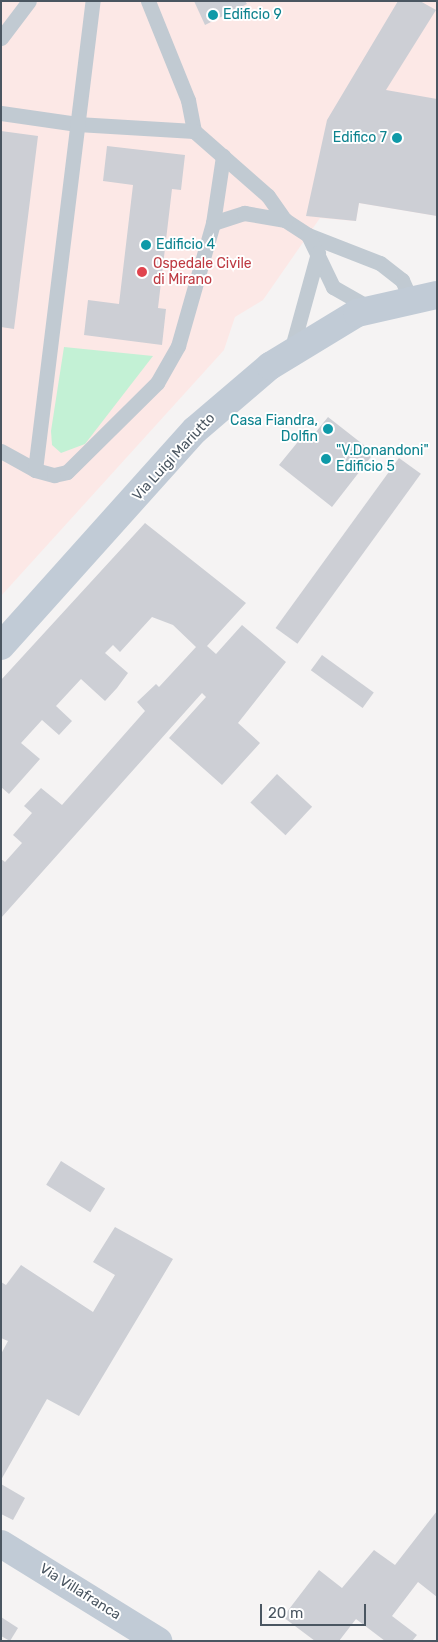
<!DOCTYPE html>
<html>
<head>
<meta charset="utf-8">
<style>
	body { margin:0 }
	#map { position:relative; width:438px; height:1642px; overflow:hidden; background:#f5f3f3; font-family:Rubik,sans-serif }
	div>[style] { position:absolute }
	.medical>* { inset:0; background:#fce8e6 }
	.green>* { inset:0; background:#c3f1d5 }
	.building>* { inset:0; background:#cdcfd5; transform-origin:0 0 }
	.lane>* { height:15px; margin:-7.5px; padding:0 7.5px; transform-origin:7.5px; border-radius:7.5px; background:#c1cad2 }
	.secondary>* { height:28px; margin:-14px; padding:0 14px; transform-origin:14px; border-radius:14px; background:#c1cbd6 }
	.dots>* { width:14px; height:14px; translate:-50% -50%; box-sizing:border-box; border:2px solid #fff; border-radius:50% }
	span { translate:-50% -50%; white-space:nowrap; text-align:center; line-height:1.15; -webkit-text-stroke:4px #fff; paint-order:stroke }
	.culture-label { font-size:14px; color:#0d838f }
	.left { translate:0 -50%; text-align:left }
	.right { translate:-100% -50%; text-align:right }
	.health-label { font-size:14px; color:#be3a42 }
	.street-label { font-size:14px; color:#4a5661 }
	.frame { position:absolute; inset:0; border:2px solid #4a5661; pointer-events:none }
	.scale { position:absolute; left:260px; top:1604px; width:106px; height:22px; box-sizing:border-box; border:2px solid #4a5661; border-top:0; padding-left:6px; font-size:15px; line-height:18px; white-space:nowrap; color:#4a5661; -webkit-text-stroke:4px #fff; paint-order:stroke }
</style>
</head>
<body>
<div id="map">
	<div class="medical">
		<div style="clip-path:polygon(1px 1px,437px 1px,437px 216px,359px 203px,356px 221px,320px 218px,263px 300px,235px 317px,224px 350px,1px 596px)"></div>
	</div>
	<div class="green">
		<div style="clip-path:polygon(64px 347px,153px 356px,85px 444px,61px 453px,52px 445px,51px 431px)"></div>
	</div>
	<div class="building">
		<div style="clip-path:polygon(194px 1px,245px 1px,247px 4px,205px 25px)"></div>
		<div style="clip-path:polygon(398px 1px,420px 1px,436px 10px,386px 90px,437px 99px,437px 216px,359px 203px,356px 221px,306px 216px,327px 120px)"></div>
		<div style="clip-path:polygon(1px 131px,38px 136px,14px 329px,1px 327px)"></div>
		<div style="clip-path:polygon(107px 146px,185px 155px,181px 190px,172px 189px,158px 308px,166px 309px,162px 345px,84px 335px,88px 300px,119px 304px,133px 185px,103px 181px)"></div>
		<div style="clip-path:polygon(328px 417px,374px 453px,332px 507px,279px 465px,301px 438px,307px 443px)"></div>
		<div style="left:399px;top:458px;width:27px;height:210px;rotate:36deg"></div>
		<div style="clip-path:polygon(145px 523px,246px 603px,207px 646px,216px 654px,242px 625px,286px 662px,238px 723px,260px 743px,222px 785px,169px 738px,206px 697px,202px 693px,1px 918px,1px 859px,5px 862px,22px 843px,13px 835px,32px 813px,24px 806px,41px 788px,62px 805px,145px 711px,137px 702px,156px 684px,159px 687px,196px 647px,173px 625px,152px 617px,120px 652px,113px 645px,105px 653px,128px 673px,117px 688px,105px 701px,81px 679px,56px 706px,72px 721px,59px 735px,42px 720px,21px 743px,40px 759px,9px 794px,1px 787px,1px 680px)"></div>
		<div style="left:322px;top:655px;width:64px;height:19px;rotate:36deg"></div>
		<div style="left:277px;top:774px;width:48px;height:39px;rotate:43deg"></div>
		<div style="left:61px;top:1161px;width:52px;height:28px;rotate:32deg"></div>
		<div style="clip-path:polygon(115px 1227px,173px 1259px,79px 1416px,47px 1399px,1px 1480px,1px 1354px,8px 1341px,1px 1338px,1px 1282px,6px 1285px,21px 1265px,93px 1312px,115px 1275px,93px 1262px)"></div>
		<div style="clip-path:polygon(1px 1484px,25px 1498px,13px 1520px,1px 1514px)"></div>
		<div style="clip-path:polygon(437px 1511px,437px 1597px,418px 1582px,392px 1616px,417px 1635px,412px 1641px,385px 1641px,356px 1619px,339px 1641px,315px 1641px,283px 1617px,319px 1570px,342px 1588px,374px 1550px,395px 1565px)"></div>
		<div style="clip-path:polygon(1px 1617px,18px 1628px,10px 1641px,1px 1636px)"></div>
	</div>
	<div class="lane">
		<div style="left:148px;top:1px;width:107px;rotate:68deg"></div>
		<div style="left:188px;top:100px;width:32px;rotate:79deg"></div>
		<div style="left:194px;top:131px;width:98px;rotate:41.3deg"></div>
		<div style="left:268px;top:196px;width:29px;rotate:55deg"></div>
		<div style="left:285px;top:220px;width:27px;rotate:33deg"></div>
		<div style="left:308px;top:235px;width:77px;rotate:21.3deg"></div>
		<div style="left:380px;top:263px;width:28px;rotate:38deg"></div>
		<div style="left:402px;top:280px;width:20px;rotate:66deg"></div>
		<div style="left:1px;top:38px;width:46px;rotate:-52.9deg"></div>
		<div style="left:1px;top:113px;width:77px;rotate:8.2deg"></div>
		<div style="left:77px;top:124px;width:117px;rotate:3.4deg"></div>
		<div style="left:213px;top:223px;width:33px;rotate:-18deg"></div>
		<div style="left:244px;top:213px;width:42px;rotate:9.7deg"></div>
		<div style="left:308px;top:235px;width:58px;rotate:64.3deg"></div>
		<div style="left:333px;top:287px;width:43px;rotate:29.6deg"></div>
		<div style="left:291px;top:351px;width:102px;rotate:-74.6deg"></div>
		<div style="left:1px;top:451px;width:39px;rotate:29deg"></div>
		<div style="left:35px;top:470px;width:20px;rotate:15deg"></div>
		<div style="left:54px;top:475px;width:13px;rotate:-13deg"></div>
		<div style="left:67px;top:472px;width:127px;rotate:-44.7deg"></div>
		<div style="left:157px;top:383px;width:43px;rotate:-60.4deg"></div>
		<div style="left:178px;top:346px;width:128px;rotate:-74.1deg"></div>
		<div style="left:213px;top:223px;width:68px;rotate:-81.5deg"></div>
		<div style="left:35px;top:470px;width:473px;rotate:-83deg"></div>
	</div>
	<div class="secondary">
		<div style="left:1px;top:646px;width:290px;rotate:-48.1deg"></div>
		<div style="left:195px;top:430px;width:99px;rotate:-40.5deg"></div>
		<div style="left:270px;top:366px;width:102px;rotate:-31.3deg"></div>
		<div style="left:357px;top:313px;width:82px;rotate:-12.7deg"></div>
		<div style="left:1px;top:1544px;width:185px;rotate:31.7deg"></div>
	</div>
	<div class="dots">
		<div style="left:213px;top:15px;background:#0f9aa8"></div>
		<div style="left:397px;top:138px;background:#0f9aa8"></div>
		<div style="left:146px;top:245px;background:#0f9aa8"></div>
		<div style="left:142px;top:272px;background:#e0444e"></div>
		<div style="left:328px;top:429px;background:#0f9aa8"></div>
		<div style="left:326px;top:459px;background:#0f9aa8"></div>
	</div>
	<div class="culture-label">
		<span class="left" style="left:223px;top:15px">Edificio 9</span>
		<span class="right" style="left:387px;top:138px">Edifico 7</span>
		<span class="left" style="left:156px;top:245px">Edificio 4</span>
		<span class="right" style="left:318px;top:429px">Casa Fiandra,<br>Dolfin</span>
		<span class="left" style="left:336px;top:459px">"V.Donandoni"<br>Edificio 5</span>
	</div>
	<div class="health-label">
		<span class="left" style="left:153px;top:272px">Ospedale Civile<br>di Mirano</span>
	</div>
	<div class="street-label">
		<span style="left:174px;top:457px;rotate:-47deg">Via Luigi Mariutto</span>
		<span style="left:80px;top:1592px;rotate:32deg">Via Villafranca</span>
	</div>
	<div class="frame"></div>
	<div class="scale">20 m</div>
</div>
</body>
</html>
